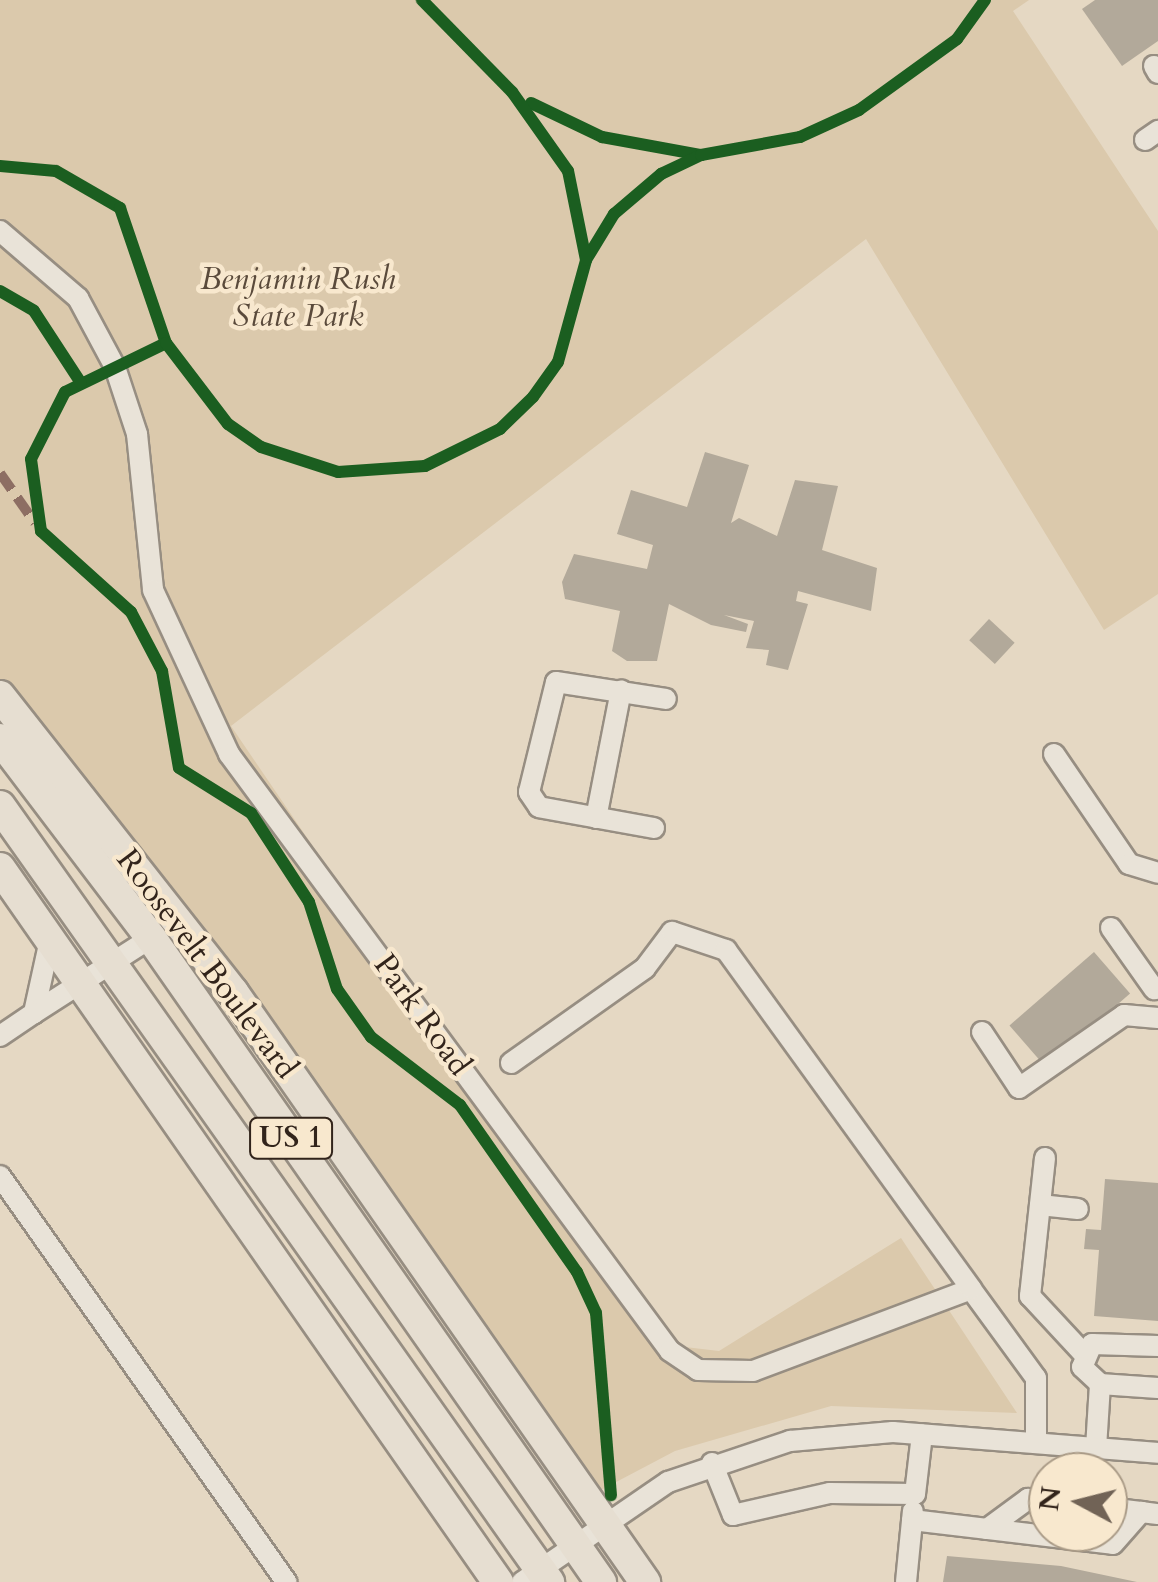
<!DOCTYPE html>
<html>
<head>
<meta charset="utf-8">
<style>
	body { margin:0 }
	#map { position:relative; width:1158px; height:1582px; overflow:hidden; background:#e5d8c3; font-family:Cardo,serif }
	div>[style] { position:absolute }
	.green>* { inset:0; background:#dbc9ac }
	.building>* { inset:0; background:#b2a99a; transform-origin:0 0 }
	.roads { filter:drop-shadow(2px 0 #978e82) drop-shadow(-2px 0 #978e82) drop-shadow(0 2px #978e82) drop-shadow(0 -2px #978e82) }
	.minor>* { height:20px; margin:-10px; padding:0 10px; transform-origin:10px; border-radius:10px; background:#e9e3d8 }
	.highway>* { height:30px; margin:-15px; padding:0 15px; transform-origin:15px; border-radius:15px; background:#e6ded1 }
	.quiet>* { height:10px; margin-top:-5px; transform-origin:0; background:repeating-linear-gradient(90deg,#8d6e63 0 20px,transparent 0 30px) }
	.cycleway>* { height:12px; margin:-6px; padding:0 6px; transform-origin:6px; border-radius:6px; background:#1b5e20 }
	span { translate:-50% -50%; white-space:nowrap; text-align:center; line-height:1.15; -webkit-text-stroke:9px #f8e8ce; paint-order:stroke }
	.shield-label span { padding:2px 8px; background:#f8e8ce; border:2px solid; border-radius:8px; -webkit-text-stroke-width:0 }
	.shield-label { font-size:30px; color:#32241b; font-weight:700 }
	.park-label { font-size:32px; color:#5a4a3b; font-style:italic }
	.street-label { font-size:32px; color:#32241b }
	.north { position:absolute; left:1028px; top:1452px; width:100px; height:100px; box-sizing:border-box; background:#f8e8ce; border:2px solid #a99a86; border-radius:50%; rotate:277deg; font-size:28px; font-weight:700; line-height:40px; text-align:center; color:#32241b }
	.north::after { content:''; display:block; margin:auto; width:35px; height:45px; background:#716356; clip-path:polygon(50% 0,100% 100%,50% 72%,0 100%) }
</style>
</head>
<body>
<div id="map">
	<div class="green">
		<div style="clip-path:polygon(0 0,1029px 0,1013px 11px,1158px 231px,1158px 594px,1104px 630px,866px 239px,231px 726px,651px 1343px,719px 1351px,901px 1238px,1017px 1413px,831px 1406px,675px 1451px,601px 1490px,0 684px)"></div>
	</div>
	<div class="building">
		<div style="clip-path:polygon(1095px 0,1158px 0,1158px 41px,1122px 66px,1082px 9px)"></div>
		<div style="clip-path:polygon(705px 452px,749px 465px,731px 523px,739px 518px,777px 536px,795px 480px,838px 486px,822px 550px,877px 568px,871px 611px,798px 591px,796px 601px,808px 604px,788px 670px,766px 665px,769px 650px,746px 648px,754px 621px,724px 615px,748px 624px,746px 632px,711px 625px,669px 604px,657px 661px,627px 661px,612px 651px,620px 611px,565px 599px,562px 582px,574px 554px,647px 569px,653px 545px,617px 534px,631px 490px,687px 507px)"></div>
		<div style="left:989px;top:619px;width:35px;height:29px;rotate:43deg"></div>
		<div style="left:1094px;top:952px;width:55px;height:112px;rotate:49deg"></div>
		<div style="clip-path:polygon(1105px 1179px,1158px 1183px,1158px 1321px,1094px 1316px,1099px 1250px,1084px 1249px,1086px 1229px,1101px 1230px)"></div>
		<div style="clip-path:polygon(947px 1556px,1061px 1566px,1137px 1582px,943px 1582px)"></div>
	</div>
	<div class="roads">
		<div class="minor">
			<div style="left:1154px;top:66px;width:8px;rotate:60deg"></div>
			<div style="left:1145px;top:140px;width:16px;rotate:-35deg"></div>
			<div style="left:0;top:231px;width:103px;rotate:40.7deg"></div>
			<div style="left:78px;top:298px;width:78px;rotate:61.8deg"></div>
			<div style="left:115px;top:367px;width:71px;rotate:71.8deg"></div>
			<div style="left:137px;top:434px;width:157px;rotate:84.1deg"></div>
			<div style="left:153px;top:590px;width:181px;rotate:65.1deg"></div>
			<div style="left:229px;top:754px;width:742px;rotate:53.55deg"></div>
			<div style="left:670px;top:1351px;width:34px;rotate:34deg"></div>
			<div style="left:698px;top:1370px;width:55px;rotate:1deg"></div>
			<div style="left:753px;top:1371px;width:233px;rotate:-20.6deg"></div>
			<div style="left:971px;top:1289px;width:110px;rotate:53.9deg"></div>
			<div style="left:1036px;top:1378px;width:65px;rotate:90deg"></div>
			<div style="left:1054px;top:754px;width:133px;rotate:55.7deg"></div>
			<div style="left:1129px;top:864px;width:30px;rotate:17deg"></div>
			<div style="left:596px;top:818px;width:130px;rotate:-78.9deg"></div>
			<div style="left:654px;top:828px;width:117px;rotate:-169.7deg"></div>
			<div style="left:539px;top:807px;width:18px;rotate:-124deg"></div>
			<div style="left:529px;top:792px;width:113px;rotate:-76.2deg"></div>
			<div style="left:556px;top:682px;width:111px;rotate:8.8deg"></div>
			<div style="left:1111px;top:928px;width:75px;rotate:54.8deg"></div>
			<div style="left:50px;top:940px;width:75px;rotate:102.4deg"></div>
			<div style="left:34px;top:1013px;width:139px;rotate:-32.7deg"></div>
			<div style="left:982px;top:1032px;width:67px;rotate:56.5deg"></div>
			<div style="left:1019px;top:1088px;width:128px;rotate:-34.8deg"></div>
			<div style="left:1124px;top:1015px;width:34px;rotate:5deg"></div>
			<div style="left:0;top:1036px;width:41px;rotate:-34.1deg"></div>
			<div style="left:511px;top:1063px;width:164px;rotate:-35.3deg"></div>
			<div style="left:645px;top:968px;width:45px;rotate:-53.1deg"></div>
			<div style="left:672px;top:932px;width:57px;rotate:18.4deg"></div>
			<div style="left:726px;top:950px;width:418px;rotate:54.1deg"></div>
			<div style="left:1045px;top:1158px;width:139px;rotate:96.2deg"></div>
			<div style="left:1030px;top:1296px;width:78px;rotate:47.1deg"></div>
			<div style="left:0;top:1176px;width:497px;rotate:54.8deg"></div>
			<div style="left:1040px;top:1205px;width:38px;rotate:6deg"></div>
			<div style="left:1158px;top:1346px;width:66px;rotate:-178.3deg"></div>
			<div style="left:1092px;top:1344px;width:25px;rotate:113deg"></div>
			<div style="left:1082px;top:1367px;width:25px;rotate:43deg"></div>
			<div style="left:1100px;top:1384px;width:58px;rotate:3.9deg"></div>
			<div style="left:1096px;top:1448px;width:64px;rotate:-86.4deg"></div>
			<div style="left:712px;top:1463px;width:56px;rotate:68deg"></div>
			<div style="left:733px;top:1515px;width:99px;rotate:-12.8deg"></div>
			<div style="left:830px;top:1493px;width:85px;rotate:0.7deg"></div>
			<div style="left:915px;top:1494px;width:60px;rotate:-83.3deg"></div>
			<div style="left:1108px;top:1508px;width:33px;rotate:7deg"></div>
			<div style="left:912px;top:1520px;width:202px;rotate:6.8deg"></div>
			<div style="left:1113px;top:1544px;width:43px;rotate:-48.8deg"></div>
			<div style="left:1141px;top:1512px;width:17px;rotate:7deg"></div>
			<div style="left:987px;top:1529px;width:51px;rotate:-36.2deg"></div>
			<div style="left:1028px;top:1499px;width:20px;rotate:6deg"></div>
			<div style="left:522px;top:1582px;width:177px;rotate:-34.4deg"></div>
			<div style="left:668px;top:1482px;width:129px;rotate:-18.6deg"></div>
			<div style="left:790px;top:1441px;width:103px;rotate:-5deg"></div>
			<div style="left:893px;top:1432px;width:266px;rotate:4.5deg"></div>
			<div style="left:906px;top:1582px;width:71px;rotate:-84.4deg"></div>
		</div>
		<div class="highway">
			<div style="left:0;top:696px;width:377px;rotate:51.8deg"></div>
			<div style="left:233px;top:992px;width:720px;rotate:55.07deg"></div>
			<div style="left:0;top:739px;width:250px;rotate:52.8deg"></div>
			<div style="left:151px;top:938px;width:786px;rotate:55.06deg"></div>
			<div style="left:0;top:806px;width:951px;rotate:54.72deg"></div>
			<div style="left:0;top:868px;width:871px;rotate:55.11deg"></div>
		</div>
	</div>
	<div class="quiet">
		<div style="left:0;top:473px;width:61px;rotate:55deg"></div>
	</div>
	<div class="cycleway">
		<div style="left:531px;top:103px;width:79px;rotate:25.6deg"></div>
		<div style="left:602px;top:137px;width:101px;rotate:10.3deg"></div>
		<div style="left:0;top:166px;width:56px;rotate:5.1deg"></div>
		<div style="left:56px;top:171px;width:74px;rotate:30deg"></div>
		<div style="left:120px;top:208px;width:143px;rotate:71.2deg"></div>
		<div style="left:166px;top:343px;width:112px;rotate:154.1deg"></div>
		<div style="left:65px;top:392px;width:75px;rotate:116.9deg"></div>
		<div style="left:31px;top:459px;width:73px;rotate:82.1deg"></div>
		<div style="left:41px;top:531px;width:121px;rotate:42deg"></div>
		<div style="left:131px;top:612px;width:67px;rotate:62.3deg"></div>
		<div style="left:162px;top:671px;width:98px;rotate:80.1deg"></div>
		<div style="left:179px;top:768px;width:85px;rotate:32deg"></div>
		<div style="left:251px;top:813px;width:106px;rotate:56.9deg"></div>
		<div style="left:309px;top:902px;width:91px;rotate:72.2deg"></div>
		<div style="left:337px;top:989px;width:59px;rotate:54.7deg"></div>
		<div style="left:371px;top:1037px;width:112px;rotate:37.4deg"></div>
		<div style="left:460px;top:1105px;width:204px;rotate:55deg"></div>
		<div style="left:577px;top:1272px;width:45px;rotate:65.1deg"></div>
		<div style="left:596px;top:1313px;width:183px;rotate:85.3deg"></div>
		<div style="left:586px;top:260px;width:54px;rotate:-58.7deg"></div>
		<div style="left:614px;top:214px;width:62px;rotate:-40.4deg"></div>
		<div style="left:661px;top:174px;width:44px;rotate:-25.4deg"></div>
		<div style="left:701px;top:155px;width:101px;rotate:-10.3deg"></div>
		<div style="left:800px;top:137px;width:65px;rotate:-24.6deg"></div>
		<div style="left:859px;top:110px;width:121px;rotate:-35.9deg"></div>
		<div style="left:957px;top:39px;width:48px;rotate:-54.3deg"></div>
		<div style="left:0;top:291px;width:39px;rotate:30deg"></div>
		<div style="left:34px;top:311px;width:86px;rotate:56.9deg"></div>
		<div style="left:166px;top:343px;width:102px;rotate:52.6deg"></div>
		<div style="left:228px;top:424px;width:40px;rotate:34.9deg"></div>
		<div style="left:261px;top:447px;width:81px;rotate:18deg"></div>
		<div style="left:338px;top:472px;width:87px;rotate:-3.9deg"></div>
		<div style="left:425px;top:466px;width:84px;rotate:-26.3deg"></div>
		<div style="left:500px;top:429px;width:46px;rotate:-44.1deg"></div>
		<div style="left:533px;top:397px;width:43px;rotate:-54.5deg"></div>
		<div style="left:558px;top:362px;width:106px;rotate:-74.6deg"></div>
		<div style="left:586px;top:260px;width:91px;rotate:-101.4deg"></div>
		<div style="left:568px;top:171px;width:97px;rotate:-125.3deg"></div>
		<div style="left:512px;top:92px;width:129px;rotate:-134.4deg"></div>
	</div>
	<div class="shield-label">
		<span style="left:291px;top:1138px">US 1</span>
	</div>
	<div class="park-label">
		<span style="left:298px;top:298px">Benjamin Rush<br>State Park</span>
	</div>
	<div class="street-label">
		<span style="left:207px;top:964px;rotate:53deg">Roosevelt Boulevard</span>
		<span style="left:422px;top:1015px;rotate:54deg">Park Road</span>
	</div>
	<div class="north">N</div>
</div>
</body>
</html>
